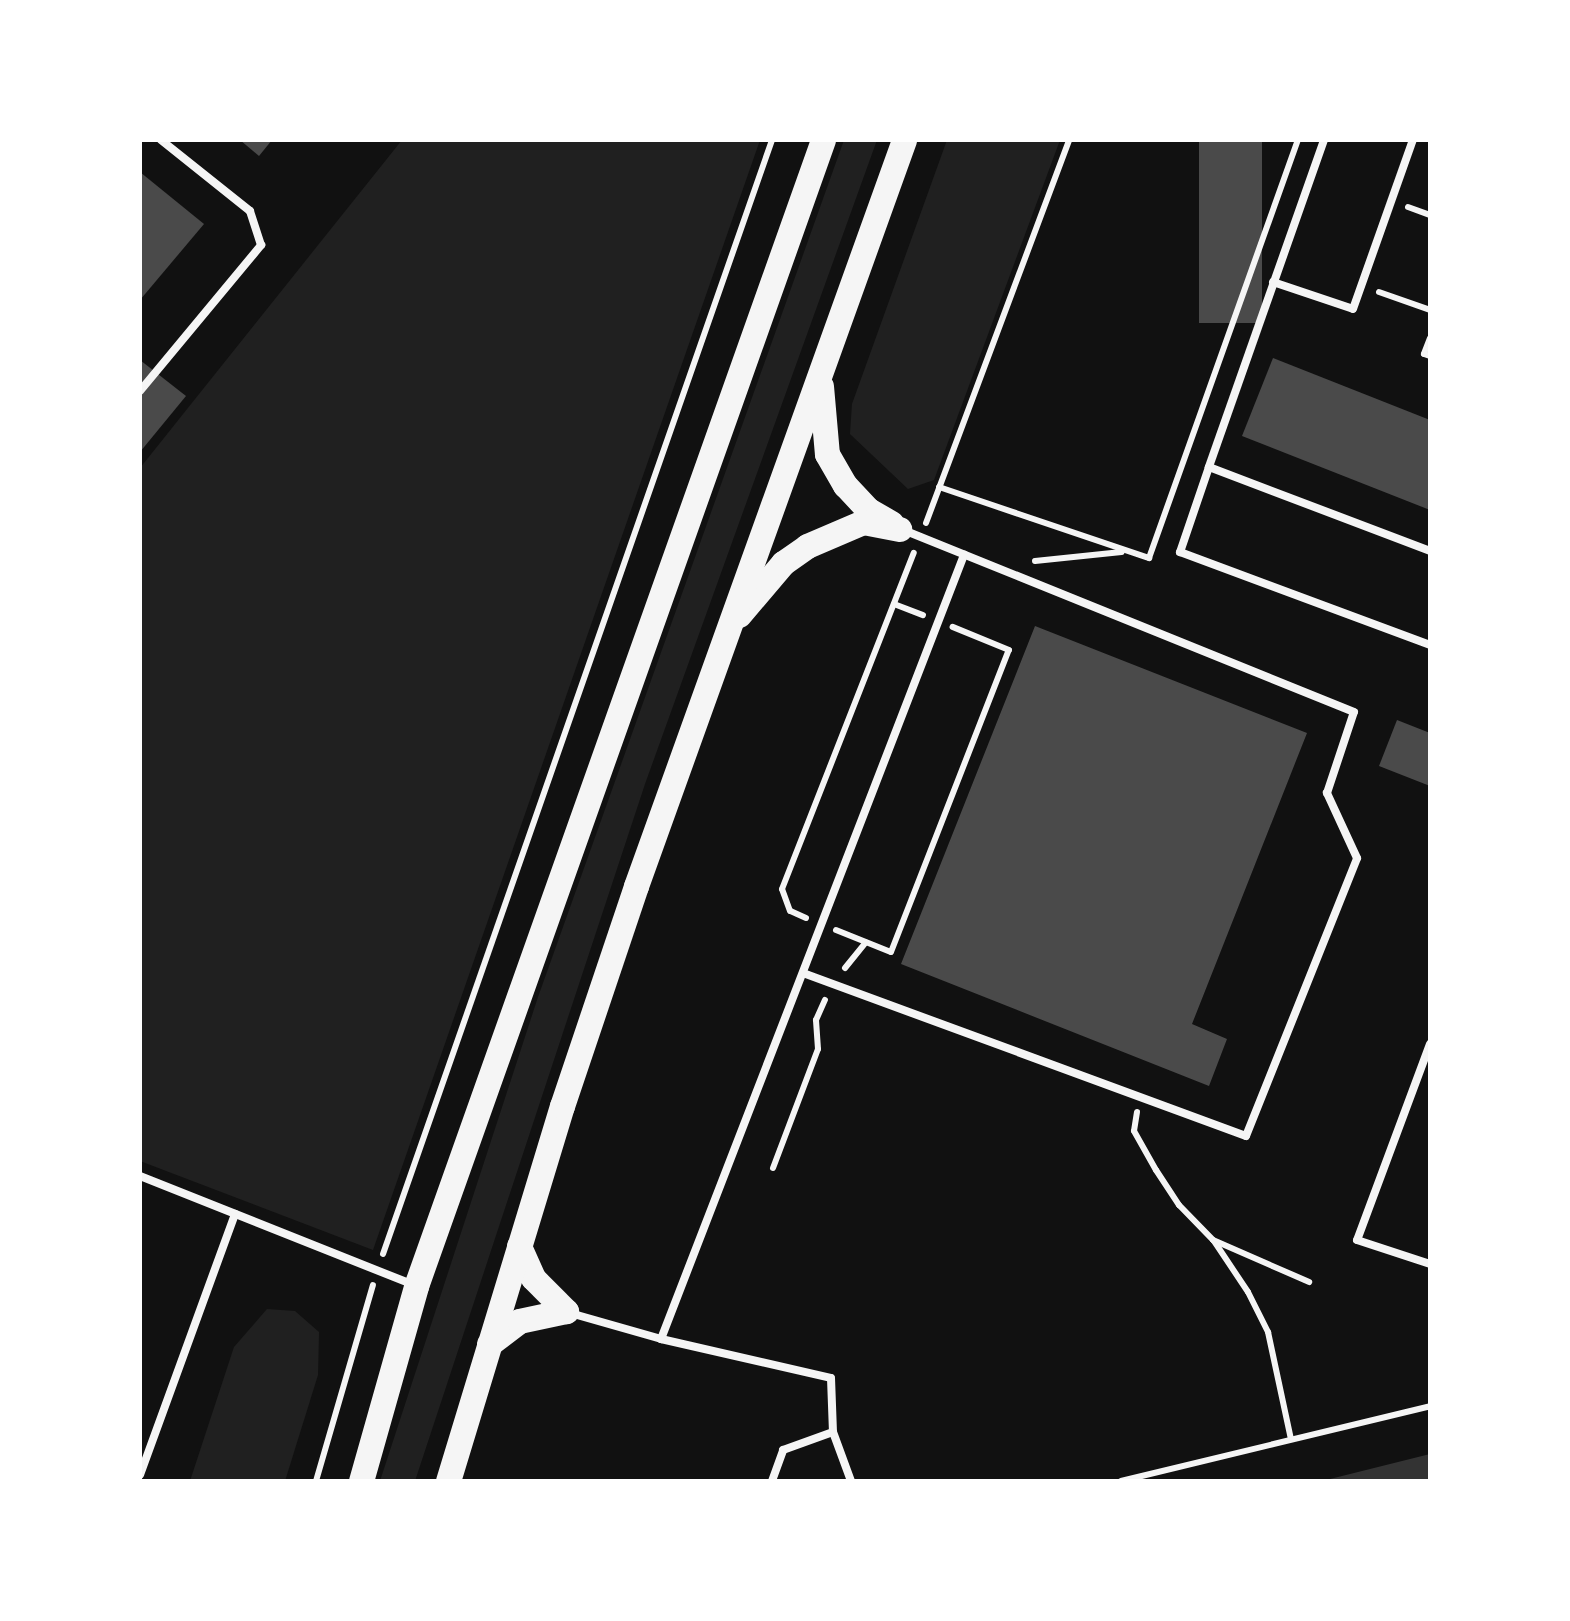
<!DOCTYPE html>
<html>
<head>
<meta charset="utf-8">
<style>
	body { margin:0 }
	#map { position:relative; width:1570px; height:1621px; overflow:hidden; background:#111; font-family:Montserrat,sans-serif }
	div>[style] { position:absolute }
	.green>* { inset:0; background:#202020 }
	.water>* { inset:0; background:#333 }
	.building>* { inset:0; background:#4a4a4a; transform-origin:0 0 }
	.path>* { height:6px; margin:-3px; padding:0 3px; transform-origin:3px; border-radius:3px; background:#f5f5f5 }
	.service>* { height:8px; margin:-4px; padding:0 4px; transform-origin:4px; border-radius:4px; background:#f5f5f5 }
	.primary>* { height:25px; margin:-12.5px; padding:0 12.5px; transform-origin:12.5px; border-radius:12.5px; background:#f5f5f5 }
	span { translate:-50% -50%; white-space:nowrap; text-align:center; line-height:1.15; -webkit-text-stroke:10px #fff; paint-order:stroke }
	.frame { position:absolute; inset:0; border:142px solid #fff; pointer-events:none }
</style>
</head>
<body>
<div id="map">
	<div class="green">
		<div style="clip-path:polygon(402px 140px,760px 140px,373px 1250px,140px 1161px,140px 468px)"></div>
		<div style="clip-path:polygon(844px 140px,877px 140px,645px 784px,415px 1481px,380px 1481px,538px 997px)"></div>
		<div style="clip-path:polygon(947px 140px,1060px 140px,934px 480px,908px 489px,850px 434px,852px 404px)"></div>
		<div style="clip-path:polygon(267px 1309px,295px 1311px,319px 1332px,318px 1375px,285px 1481px,190px 1481px,234px 1347px)"></div>
	</div>
	<div class="water">
		<div style="clip-path:polygon(1430px 1454px,1430px 1481px,1322px 1481px)"></div>
	</div>
	<div class="building">
		<div style="clip-path:polygon(240px 140px,272px 140px,259px 156px)"></div>
		<div style="left:1199px;top:140px;width:63px;height:183px"></div>
		<div style="clip-path:polygon(140px 172px,204px 224px,140px 300px)"></div>
		<div style="clip-path:polygon(1273px 358px,1430px 420px,1430px 510px,1242px 436px)"></div>
		<div style="clip-path:polygon(140px 360px,186px 396px,140px 452px)"></div>
		<div style="clip-path:polygon(1035px 626px,1307px 733px,1192px 1024px,1227px 1039px,1209px 1086px,901px 964px)"></div>
		<div style="clip-path:polygon(1397px 720px,1430px 733px,1430px 786px,1379px 766px)"></div>
	</div>
	<div class="path">
		<div style="left:1408px;top:207px;width:23px;rotate:20deg"></div>
		<div style="left:1379px;top:292px;width:54px;rotate:19.4deg"></div>
		<div style="left:1430px;top:338px;width:17px;rotate:111deg"></div>
		<div style="left:1424px;top:354px;width:6px;rotate:18deg"></div>
		<div style="left:939px;top:487px;width:222px;rotate:18.7deg"></div>
		<div style="left:1149px;top:558px;width:444px;rotate:-70.4deg"></div>
		<div style="left:926px;top:523px;width:409px;rotate:-69.5deg"></div>
		<div style="left:1035px;top:561px;width:87px;rotate:-5.9deg"></div>
		<div style="left:894px;top:604px;width:31px;rotate:21deg"></div>
		<div style="left:806px;top:918px;width:17px;rotate:-156deg"></div>
		<div style="left:790px;top:911px;width:23px;rotate:-110deg"></div>
		<div style="left:782px;top:889px;width:361px;rotate:-68.6deg"></div>
		<div style="left:836px;top:930px;width:59px;rotate:21.8deg"></div>
		<div style="left:891px;top:952px;width:324px;rotate:-68.7deg"></div>
		<div style="left:1009px;top:650px;width:61px;rotate:-157.7deg"></div>
		<div style="left:845px;top:968px;width:33px;rotate:-51deg"></div>
		<div style="left:1137px;top:1112px;width:19px;rotate:99deg"></div>
		<div style="left:1134px;top:1131px;width:45px;rotate:60.6deg"></div>
		<div style="left:1156px;top:1170px;width:42px;rotate:56.7deg"></div>
		<div style="left:1179px;top:1205px;width:49px;rotate:45.8deg"></div>
		<div style="left:1213px;top:1240px;width:105px;rotate:23.6deg"></div>
		<div style="left:773px;top:1168px;width:127px;rotate:-69.3deg"></div>
		<div style="left:818px;top:1049px;width:29px;rotate:-94deg"></div>
		<div style="left:816px;top:1020px;width:22px;rotate:-66deg"></div>
		<div style="left:1214px;top:1241px;width:61px;rotate:56.3deg"></div>
		<div style="left:1248px;top:1292px;width:45px;rotate:63.4deg"></div>
		<div style="left:1268px;top:1332px;width:109px;rotate:77.9deg"></div>
		<div style="left:383px;top:1254px;width:1180px;rotate:-70.75deg"></div>
		<div style="left:316px;top:1481px;width:204px;rotate:-73.8deg"></div>
		<div style="left:1121px;top:1481px;width:318px;rotate:-13.6deg"></div>
	</div>
	<div class="service">
		<div style="left:1324px;top:140px;width:347px;rotate:109.4deg"></div>
		<div style="left:1209px;top:467px;width:236px;rotate:20.8deg"></div>
		<div style="left:1273px;top:282px;width:84px;rotate:18.6deg"></div>
		<div style="left:1353px;top:309px;width:179px;rotate:-70.5deg"></div>
		<div style="left:140px;top:391px;width:190px;rotate:-50.3deg"></div>
		<div style="left:261px;top:245px;width:36px;rotate:-108deg"></div>
		<div style="left:250px;top:211px;width:114px;rotate:-141.4deg"></div>
		<div style="left:1209px;top:467px;width:90px;rotate:108.8deg"></div>
		<div style="left:1180px;top:552px;width:267px;rotate:20.4deg"></div>
		<div style="left:803px;top:973px;width:472px;rotate:20.2deg"></div>
		<div style="left:1246px;top:1136px;width:299px;rotate:-68.2deg"></div>
		<div style="left:1357px;top:858px;width:72px;rotate:-114.8deg"></div>
		<div style="left:1327px;top:793px;width:85px;rotate:-71.6deg"></div>
		<div style="left:1354px;top:712px;width:486px;rotate:-158deg"></div>
		<div style="left:1430px;top:1044px;width:209px;rotate:110.4deg"></div>
		<div style="left:1357px;top:1240px;width:77px;rotate:18.2deg"></div>
		<div style="left:140px;top:1176px;width:293px;rotate:21.7deg"></div>
		<div style="left:570px;top:1313px;width:95px;rotate:15.9deg"></div>
		<div style="left:661px;top:1339px;width:841px;rotate:-68.87deg"></div>
		<div style="left:661px;top:1339px;width:174px;rotate:12.9deg"></div>
		<div style="left:831px;top:1378px;width:54px;rotate:87.9deg"></div>
		<div style="left:833px;top:1432px;width:52px;rotate:69.8deg"></div>
		<div style="left:140px;top:1475px;width:278px;rotate:-70deg"></div>
		<div style="left:772px;top:1481px;width:33px;rotate:-70deg"></div>
		<div style="left:783px;top:1450px;width:53px;rotate:-19.8deg"></div>
	</div>
	<div class="primary">
		<div style="left:821px;top:386px;width:68px;rotate:85deg"></div>
		<div style="left:827px;top:454px;width:36px;rotate:60deg"></div>
		<div style="left:845px;top:485px;width:33px;rotate:47deg"></div>
		<div style="left:867px;top:509px;width:28px;rotate:30deg"></div>
		<div style="left:739px;top:615px;width:68px;rotate:-49.8deg"></div>
		<div style="left:783px;top:563px;width:29px;rotate:-35deg"></div>
		<div style="left:807px;top:546px;width:61px;rotate:-23.2deg"></div>
		<div style="left:863px;top:522px;width:37px;rotate:11deg"></div>
		<div style="left:519px;top:1246px;width:35px;rotate:66deg"></div>
		<div style="left:533px;top:1278px;width:47px;rotate:45deg"></div>
		<div style="left:489px;top:1344px;width:38px;rotate:-37deg"></div>
		<div style="left:519px;top:1321px;width:48px;rotate:-12deg"></div>
		<div style="left:361px;top:1481px;width:203px;rotate:-74.2deg"></div>
		<div style="left:416px;top:1286px;width:1216px;rotate:-70.45deg"></div>
		<div style="left:448px;top:1481px;width:392px;rotate:-73.1deg"></div>
		<div style="left:562px;top:1106px;width:232px;rotate:-71.4deg"></div>
		<div style="left:636px;top:886px;width:793px;rotate:-70.24deg"></div>
	</div>
	<div class="frame"></div>
</div>
</body>
</html>
